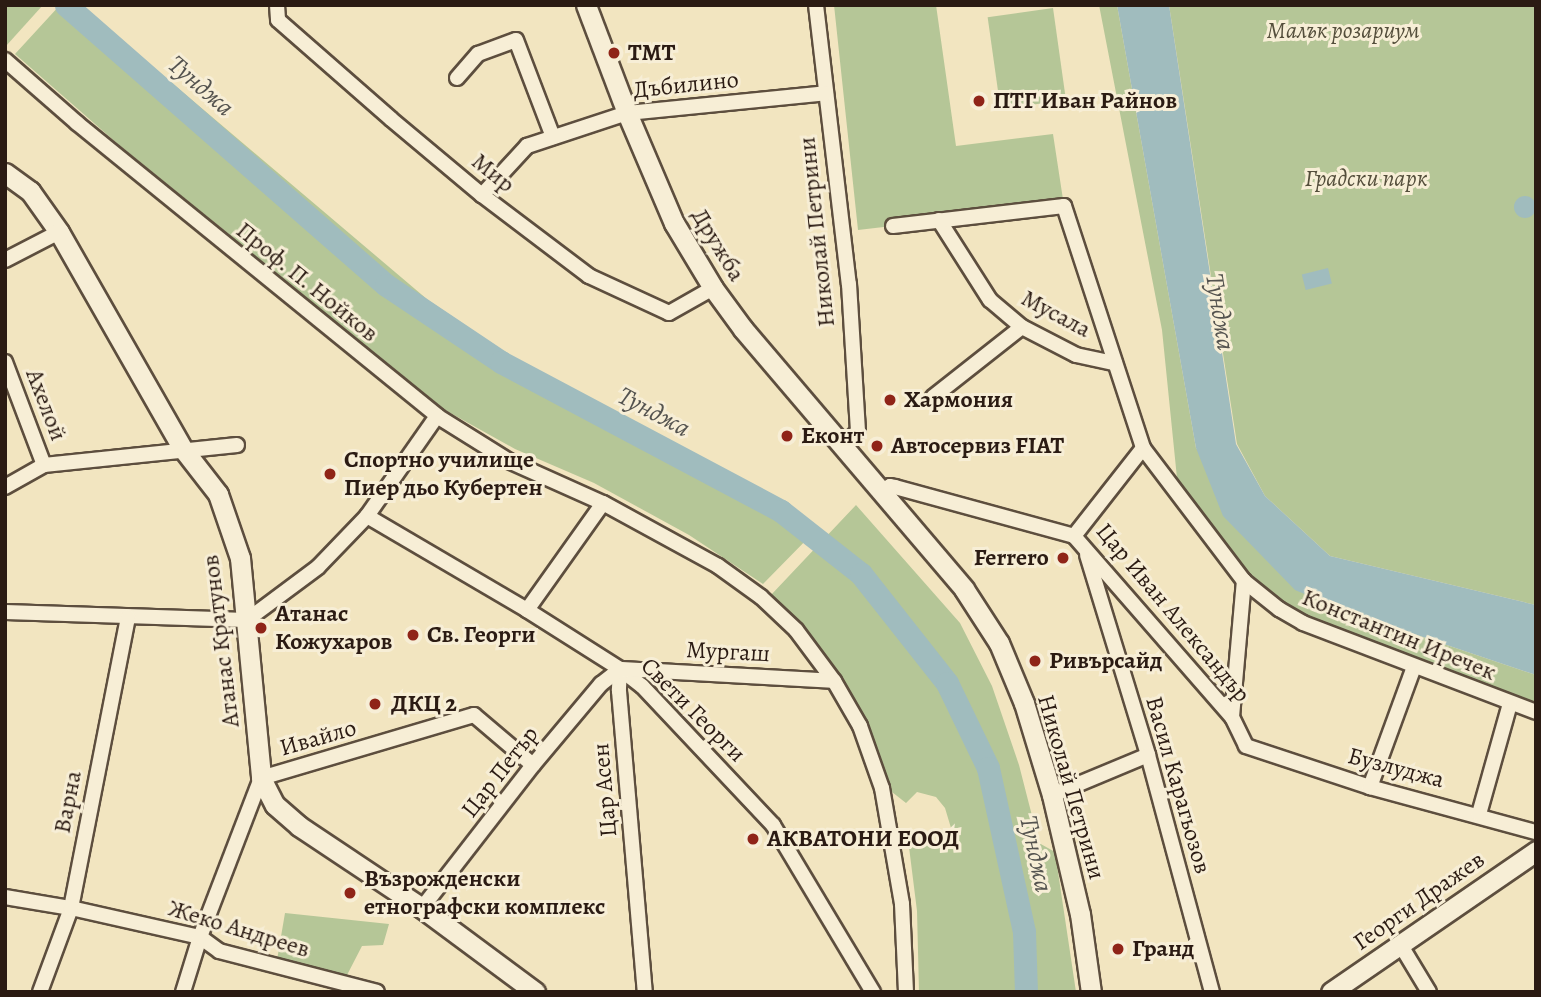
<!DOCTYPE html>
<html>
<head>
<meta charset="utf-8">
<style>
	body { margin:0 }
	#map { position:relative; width:1541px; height:997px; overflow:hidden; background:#f2e5c0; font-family:Alegreya,serif }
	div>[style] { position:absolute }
	.green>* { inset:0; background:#b5c697; transform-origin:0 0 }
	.water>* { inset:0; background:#a0bcbe; transform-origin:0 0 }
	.round { border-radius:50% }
	.river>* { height:23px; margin:-11.5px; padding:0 11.5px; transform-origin:11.5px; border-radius:11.5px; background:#a0bcbe }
	.roads { filter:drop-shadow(2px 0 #5d4e3e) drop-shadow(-2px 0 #5d4e3e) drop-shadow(0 2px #5d4e3e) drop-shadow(0 -2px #5d4e3e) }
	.street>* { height:14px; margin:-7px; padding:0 7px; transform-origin:7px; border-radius:7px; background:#f7eed6 }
	.secondary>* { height:19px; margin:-9.5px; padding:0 9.5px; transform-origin:9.5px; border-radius:9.5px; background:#f7eed6 }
	.dots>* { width:19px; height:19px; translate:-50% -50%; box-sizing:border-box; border:4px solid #f7eed6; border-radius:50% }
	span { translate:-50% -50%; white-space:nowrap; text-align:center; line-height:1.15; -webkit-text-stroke:6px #f7eed6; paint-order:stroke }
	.park-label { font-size:24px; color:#544e3b; font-style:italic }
	.poi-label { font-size:24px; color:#2b1b13; font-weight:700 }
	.left { translate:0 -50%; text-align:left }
	.right { translate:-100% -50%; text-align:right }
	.street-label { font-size:24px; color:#2b1b13 }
	.water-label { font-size:26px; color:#54534f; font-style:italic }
	.frame { position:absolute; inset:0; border:7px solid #2b1b13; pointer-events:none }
</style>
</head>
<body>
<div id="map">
	<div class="green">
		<div style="clip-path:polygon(5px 5px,43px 5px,6px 46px,5px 45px)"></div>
		<div style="clip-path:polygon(60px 5px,80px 5px,428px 300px,515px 359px,782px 503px,815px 531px,763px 584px,689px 535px,594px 483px,515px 449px,445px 410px,119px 145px,15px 54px)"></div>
		<div style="clip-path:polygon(834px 5px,936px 5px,956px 146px,1053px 134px,1064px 206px,858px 230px)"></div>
		<div style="clip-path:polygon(1099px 5px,1117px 5px,1196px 448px,1340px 609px,1536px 675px,1536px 707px,1306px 619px,1254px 584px,1178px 488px,1162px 330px)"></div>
		<div style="clip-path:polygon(1169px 5px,1536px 5px,1536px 605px,1330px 556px,1265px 496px,1237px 444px)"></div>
		<div style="left:1053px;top:8px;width:93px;height:66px;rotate:82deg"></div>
		<div style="clip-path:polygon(856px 505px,960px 623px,992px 686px,1019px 765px,1039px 843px,1055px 852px,1076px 992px,919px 992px,917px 911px,908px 839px,931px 846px,943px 840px,951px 828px,945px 808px,936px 797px,917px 792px,906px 803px,892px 792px,866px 722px,841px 676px,800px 624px,771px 595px)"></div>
		<div style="clip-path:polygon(285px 913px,389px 924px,383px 945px,362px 946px,346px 977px,277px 960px)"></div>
	</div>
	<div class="water">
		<div style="clip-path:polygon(1117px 5px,1169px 5px,1236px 444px,1265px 496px,1330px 556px,1536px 605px,1536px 675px,1340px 609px,1295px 590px,1223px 516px,1196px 448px)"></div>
		<div class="round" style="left:1514px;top:196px;width:22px;height:22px"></div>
		<div style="left:1328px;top:268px;width:16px;height:27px;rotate:76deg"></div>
	</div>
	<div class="river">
		<div style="left:66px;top:5px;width:425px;rotate:41.2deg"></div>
		<div style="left:386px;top:285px;width:138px;rotate:33.8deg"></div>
		<div style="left:501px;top:362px;width:317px;rotate:28deg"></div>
		<div style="left:781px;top:511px;width:102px;rotate:38.2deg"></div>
		<div style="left:861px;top:574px;width:139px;rotate:51.7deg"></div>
		<div style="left:947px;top:683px;width:94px;rotate:64.2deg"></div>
		<div style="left:988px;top:768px;width:168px;rotate:77.6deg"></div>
		<div style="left:1024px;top:932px;width:60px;rotate:88.1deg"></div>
	</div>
	<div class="roads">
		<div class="street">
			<div style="left:277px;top:5px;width:15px;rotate:86deg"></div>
			<div style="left:278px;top:20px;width:150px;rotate:41.2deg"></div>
			<div style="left:391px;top:119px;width:119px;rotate:39.9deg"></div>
			<div style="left:482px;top:195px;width:134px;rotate:37.1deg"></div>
			<div style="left:589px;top:276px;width:88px;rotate:24.8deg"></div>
			<div style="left:669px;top:313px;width:51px;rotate:-29.6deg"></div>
			<div style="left:816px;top:5px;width:281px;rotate:83.3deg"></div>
			<div style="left:849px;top:284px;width:147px;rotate:86.5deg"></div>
			<div style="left:858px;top:431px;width:22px;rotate:133deg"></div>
			<div style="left:5px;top:60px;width:96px;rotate:41.2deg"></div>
			<div style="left:77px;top:123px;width:464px;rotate:39.1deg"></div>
			<div style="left:437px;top:416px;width:85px;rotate:32deg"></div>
			<div style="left:509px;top:461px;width:103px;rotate:24.1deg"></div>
			<div style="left:603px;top:503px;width:131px;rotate:28.7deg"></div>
			<div style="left:718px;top:566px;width:53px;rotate:35.8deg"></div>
			<div style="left:761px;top:597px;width:48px;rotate:43.3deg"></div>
			<div style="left:796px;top:630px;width:64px;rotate:53.3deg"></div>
			<div style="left:834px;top:681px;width:52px;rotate:60deg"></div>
			<div style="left:860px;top:726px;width:66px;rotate:70.5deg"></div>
			<div style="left:882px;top:788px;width:118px;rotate:80.2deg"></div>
			<div style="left:902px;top:904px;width:88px;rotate:87.4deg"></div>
			<div style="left:457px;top:78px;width:32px;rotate:-49deg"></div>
			<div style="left:478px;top:54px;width:40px;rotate:-20.2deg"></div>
			<div style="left:516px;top:40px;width:104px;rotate:69.1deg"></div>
			<div style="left:482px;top:195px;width:67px;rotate:-47.4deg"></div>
			<div style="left:527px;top:146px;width:105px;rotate:-18.3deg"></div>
			<div style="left:627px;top:113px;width:200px;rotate:-5.7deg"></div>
			<div style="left:939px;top:220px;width:95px;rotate:57.5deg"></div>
			<div style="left:990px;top:300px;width:42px;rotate:40.2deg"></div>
			<div style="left:1022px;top:327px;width:61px;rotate:27.4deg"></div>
			<div style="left:1076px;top:355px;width:40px;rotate:12deg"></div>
			<div style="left:893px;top:226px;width:172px;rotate:-6.7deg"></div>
			<div style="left:1064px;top:206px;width:255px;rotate:71.9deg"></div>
			<div style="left:1143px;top:448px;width:112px;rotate:128.1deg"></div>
			<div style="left:1074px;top:536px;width:240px;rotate:48.9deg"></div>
			<div style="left:1232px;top:717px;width:32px;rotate:64deg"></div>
			<div style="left:1246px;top:746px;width:131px;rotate:18.3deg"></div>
			<div style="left:1370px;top:787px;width:172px;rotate:15.2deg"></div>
			<div style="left:5px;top:260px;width:61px;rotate:-27.4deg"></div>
			<div style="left:5px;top:362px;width:110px;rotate:69.3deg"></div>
			<div style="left:933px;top:397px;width:113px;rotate:-38.2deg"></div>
			<div style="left:1143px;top:448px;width:167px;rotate:52.8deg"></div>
			<div style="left:1244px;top:581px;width:45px;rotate:38.7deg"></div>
			<div style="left:1279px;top:609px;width:28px;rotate:30deg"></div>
			<div style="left:1303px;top:623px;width:249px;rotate:20.9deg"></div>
			<div style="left:5px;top:487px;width:45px;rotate:-29.4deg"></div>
			<div style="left:44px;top:465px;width:194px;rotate:-5.9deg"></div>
			<div style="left:882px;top:492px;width:10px;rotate:-37deg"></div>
			<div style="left:890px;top:486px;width:5px;rotate:11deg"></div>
			<div style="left:895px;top:487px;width:186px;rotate:15.3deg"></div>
			<div style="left:367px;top:516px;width:186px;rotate:30.4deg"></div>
			<div style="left:527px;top:610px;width:110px;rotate:32.4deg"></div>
			<div style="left:620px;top:669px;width:28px;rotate:38deg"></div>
			<div style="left:642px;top:686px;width:191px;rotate:46.7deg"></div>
			<div style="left:773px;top:825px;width:195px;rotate:59.1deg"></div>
			<div style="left:1087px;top:555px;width:209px;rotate:73deg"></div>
			<div style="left:1148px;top:755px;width:245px;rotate:74.9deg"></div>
			<div style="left:527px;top:610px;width:131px;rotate:-54.6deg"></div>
			<div style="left:5px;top:612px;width:242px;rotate:1.9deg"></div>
			<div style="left:247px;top:620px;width:89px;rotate:-36.7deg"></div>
			<div style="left:318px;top:567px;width:71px;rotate:-46.1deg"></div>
			<div style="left:367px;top:516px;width:122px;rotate:-55deg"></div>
			<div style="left:620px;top:669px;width:22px;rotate:93deg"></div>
			<div style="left:619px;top:691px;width:302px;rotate:85.1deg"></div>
			<div style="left:620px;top:669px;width:214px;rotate:3.2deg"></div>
			<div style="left:1232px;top:717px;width:137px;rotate:-85deg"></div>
			<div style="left:1370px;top:787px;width:128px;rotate:-69.9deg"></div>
			<div style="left:1052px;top:795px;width:104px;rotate:-22.6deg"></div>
			<div style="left:1479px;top:814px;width:114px;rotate:-74.3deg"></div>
			<div style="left:5px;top:897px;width:67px;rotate:9.5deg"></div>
			<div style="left:71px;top:908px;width:132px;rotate:12.7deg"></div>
			<div style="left:200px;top:937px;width:24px;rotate:36deg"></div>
			<div style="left:219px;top:951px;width:163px;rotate:14.5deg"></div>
			<div style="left:422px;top:908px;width:181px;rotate:-52.2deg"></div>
			<div style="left:533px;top:765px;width:106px;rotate:-50deg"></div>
			<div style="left:601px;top:684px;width:24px;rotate:-38deg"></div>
			<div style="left:1400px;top:944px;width:56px;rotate:58.9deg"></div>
			<div style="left:40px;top:992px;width:90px;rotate:-69.7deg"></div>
			<div style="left:71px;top:908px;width:297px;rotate:-78.9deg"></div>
			<div style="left:183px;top:992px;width:58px;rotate:-72.8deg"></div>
			<div style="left:200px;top:937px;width:170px;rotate:-69deg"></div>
			<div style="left:261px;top:778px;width:222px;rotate:-16.5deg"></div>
			<div style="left:474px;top:715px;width:77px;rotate:40.3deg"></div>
		</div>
		<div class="secondary">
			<div style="left:586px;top:5px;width:116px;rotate:69.2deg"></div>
			<div style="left:627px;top:113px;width:120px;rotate:66.9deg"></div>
			<div style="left:674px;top:223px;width:76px;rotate:59deg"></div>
			<div style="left:713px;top:288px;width:51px;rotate:53.8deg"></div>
			<div style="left:743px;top:329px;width:341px;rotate:49.6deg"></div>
			<div style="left:964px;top:589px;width:64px;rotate:57.1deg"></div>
			<div style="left:999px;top:643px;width:65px;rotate:67.4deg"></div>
			<div style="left:1024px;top:703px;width:96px;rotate:73.1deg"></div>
			<div style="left:1052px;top:795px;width:122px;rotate:76.8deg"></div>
			<div style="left:1080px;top:914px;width:79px;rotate:82deg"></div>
			<div style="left:5px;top:173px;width:31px;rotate:36deg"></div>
			<div style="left:30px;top:191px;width:50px;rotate:54.7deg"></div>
			<div style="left:59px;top:232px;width:250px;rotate:60.3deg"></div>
			<div style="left:183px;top:449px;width:57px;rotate:52.1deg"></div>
			<div style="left:218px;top:494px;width:68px;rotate:71deg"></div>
			<div style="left:240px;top:558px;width:221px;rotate:84.5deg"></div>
			<div style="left:261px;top:778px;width:30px;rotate:63deg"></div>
			<div style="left:275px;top:805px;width:32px;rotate:41deg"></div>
			<div style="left:299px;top:826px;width:148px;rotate:33.7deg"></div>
			<div style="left:422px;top:908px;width:141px;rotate:36.6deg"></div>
			<div style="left:1331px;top:992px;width:249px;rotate:-34.5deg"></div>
		</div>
	</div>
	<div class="dots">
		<div style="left:614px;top:53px;background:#8f2418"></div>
		<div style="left:979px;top:101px;background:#8f2418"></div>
		<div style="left:890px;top:400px;background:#8f2418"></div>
		<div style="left:787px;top:436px;background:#8f2418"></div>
		<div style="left:877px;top:446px;background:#8f2418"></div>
		<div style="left:330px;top:474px;background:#8f2418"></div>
		<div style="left:1063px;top:558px;background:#8f2418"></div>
		<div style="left:261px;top:628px;background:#8f2418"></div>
		<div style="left:413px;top:635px;background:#8f2418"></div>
		<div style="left:1035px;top:661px;background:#8f2418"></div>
		<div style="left:375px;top:704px;background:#8f2418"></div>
		<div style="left:753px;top:839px;background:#8f2418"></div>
		<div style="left:350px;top:893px;background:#8f2418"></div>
		<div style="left:1118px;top:949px;background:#8f2418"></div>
	</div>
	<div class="park-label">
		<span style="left:1343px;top:31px">Малък розариум</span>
		<span style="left:1366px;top:179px">Градски парк</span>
	</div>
	<div class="poi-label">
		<span class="left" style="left:628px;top:53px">ТМТ</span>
		<span class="left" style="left:993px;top:101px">ПТГ Иван Райнов</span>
		<span class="left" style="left:904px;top:400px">Хармония</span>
		<span class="left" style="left:801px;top:436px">Еконт</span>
		<span class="left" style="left:891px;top:446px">Автосервиз FIAT</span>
		<span class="left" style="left:344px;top:474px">Спортно училище<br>Пиер дьо Кубертен</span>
		<span class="right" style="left:1049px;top:558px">Ferrero</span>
		<span class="left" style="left:275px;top:628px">Атанас<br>Кожухаров</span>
		<span class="left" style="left:427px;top:635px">Св. Георги</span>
		<span class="left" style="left:1049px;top:661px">Ривърсайд</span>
		<span class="left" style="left:391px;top:704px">ДКЦ 2</span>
		<span class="left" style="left:767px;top:839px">АКВАТОНИ ЕООД</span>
		<span class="left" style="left:364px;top:893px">Възрожденски<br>етнографски комплекс</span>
		<span class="left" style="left:1132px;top:949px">Гранд</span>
	</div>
	<div class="street-label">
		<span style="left:686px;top:85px;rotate:-6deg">Дъбилино</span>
		<span style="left:493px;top:173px;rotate:39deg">Мир</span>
		<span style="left:817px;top:232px;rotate:-96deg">Николай Петрини</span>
		<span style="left:718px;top:245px;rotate:59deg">Дружба</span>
		<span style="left:307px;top:282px;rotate:39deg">Проф. П. Нойков</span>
		<span style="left:1056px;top:314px;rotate:28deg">Мусала</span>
		<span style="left:46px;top:405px;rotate:69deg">Ахелой</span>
		<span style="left:1173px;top:613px;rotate:50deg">Цар Иван Александър</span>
		<span style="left:1399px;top:635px;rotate:22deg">Константин Иречек</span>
		<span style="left:221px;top:641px;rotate:-97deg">Атанас Кратунов</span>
		<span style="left:728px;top:652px;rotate:3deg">Мургаш</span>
		<span style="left:693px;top:710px;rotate:45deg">Свети Георги</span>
		<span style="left:318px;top:738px;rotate:-16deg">Ивайло</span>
		<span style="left:1396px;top:768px;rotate:15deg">Бузлуджа</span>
		<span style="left:500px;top:772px;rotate:-52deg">Цар Петър</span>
		<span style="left:1178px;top:785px;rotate:74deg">Васил Карагьозов</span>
		<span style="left:1071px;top:787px;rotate:74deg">Николай Петрини</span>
		<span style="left:605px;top:790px;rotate:-95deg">Цар Асен</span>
		<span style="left:68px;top:802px;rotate:-79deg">Варна</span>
		<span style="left:1419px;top:901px;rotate:-35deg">Георги Дражев</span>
		<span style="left:239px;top:929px;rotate:17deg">Жеко Андреев</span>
	</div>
	<div class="water-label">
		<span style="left:201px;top:86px;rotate:41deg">Тунджа</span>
		<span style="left:1220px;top:312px;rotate:81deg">Тунджа</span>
		<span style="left:654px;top:412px;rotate:28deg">Тунджа</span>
		<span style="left:1036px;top:854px;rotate:78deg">Тунджа</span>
	</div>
	<div class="frame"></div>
</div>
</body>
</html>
